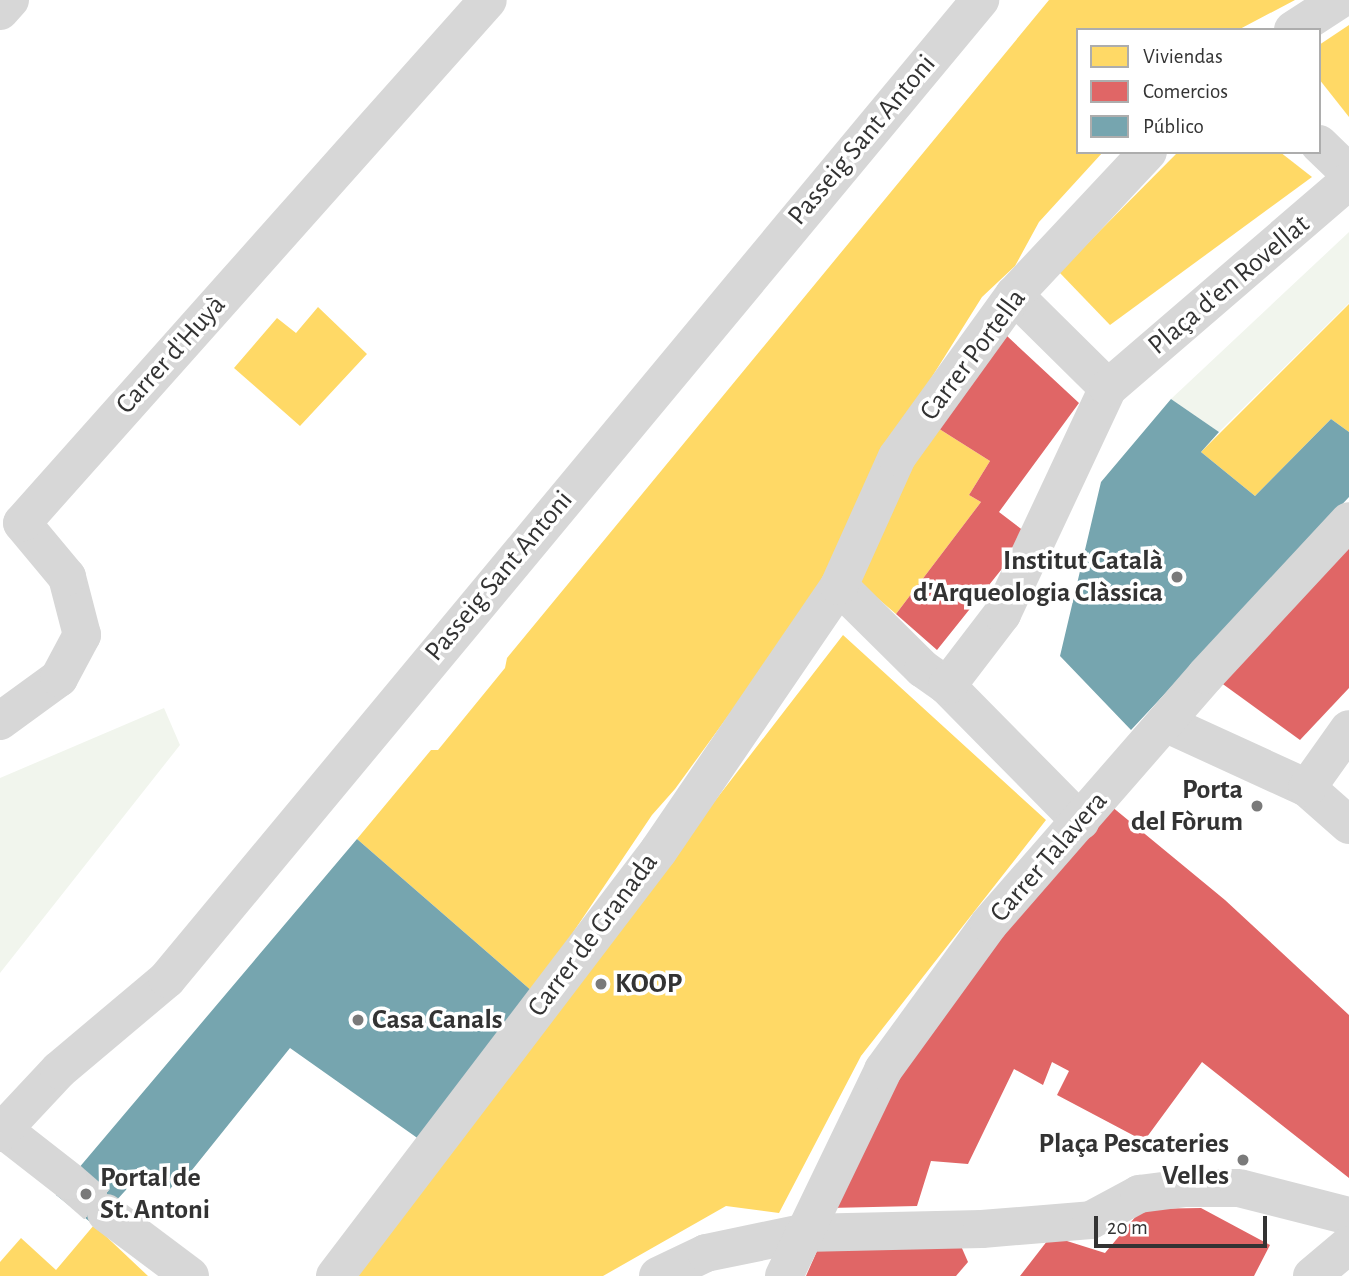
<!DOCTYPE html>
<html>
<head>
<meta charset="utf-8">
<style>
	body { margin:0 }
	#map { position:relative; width:1349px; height:1276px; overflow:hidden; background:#fff; font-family:"Alegreya Sans",sans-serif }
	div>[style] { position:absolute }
	.green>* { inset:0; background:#f1f5ed }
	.homes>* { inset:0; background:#ffd966 }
	.shops>* { inset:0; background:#e06666 }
	.public>* { inset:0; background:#76a5af }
	.street-tunnel>* { height:38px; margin-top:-19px; transform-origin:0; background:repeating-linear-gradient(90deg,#d6d6d6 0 38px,transparent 0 57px) }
	.street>* { height:38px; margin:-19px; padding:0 19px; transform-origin:19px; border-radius:19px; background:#d7d7d7 }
	.dots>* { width:19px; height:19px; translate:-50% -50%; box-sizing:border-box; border:4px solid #fff; border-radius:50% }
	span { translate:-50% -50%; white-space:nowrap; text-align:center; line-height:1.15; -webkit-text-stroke:7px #fff; paint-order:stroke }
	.street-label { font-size:28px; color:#333 }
	.poi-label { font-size:28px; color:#333; font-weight:700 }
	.right { translate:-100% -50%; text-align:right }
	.left { translate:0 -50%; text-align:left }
	.legend { position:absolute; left:1076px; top:28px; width:245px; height:126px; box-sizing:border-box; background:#fff; border:2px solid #adadad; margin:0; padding:9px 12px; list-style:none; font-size:21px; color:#333 }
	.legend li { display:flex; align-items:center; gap:14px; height:35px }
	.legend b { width:35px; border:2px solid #adadad }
	.scale { position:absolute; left:1094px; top:1216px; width:173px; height:32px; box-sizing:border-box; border:4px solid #333; border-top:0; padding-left:9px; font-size:21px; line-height:24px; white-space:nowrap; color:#333; -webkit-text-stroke:5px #fff; paint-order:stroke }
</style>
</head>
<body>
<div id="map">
	<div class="green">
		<div style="clip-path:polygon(1349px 232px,1349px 303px,1219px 432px,1171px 399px)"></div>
		<div style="clip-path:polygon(164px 708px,180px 745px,0 973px,0 778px)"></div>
	</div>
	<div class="homes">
		<div style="clip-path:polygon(1049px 0,1295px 0,1238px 30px,1078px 30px,1078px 152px,1103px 152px,1039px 222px,1015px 266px,982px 297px,930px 380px,821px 588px,675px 789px,652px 815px,533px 992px,357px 839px,431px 750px,438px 750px,505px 668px,507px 658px)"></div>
		<div style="clip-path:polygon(1349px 25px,1349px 117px,1319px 79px,1319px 45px)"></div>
		<div style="clip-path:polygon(1178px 152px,1280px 152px,1312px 177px,1110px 325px,1059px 272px)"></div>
		<div style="clip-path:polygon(1349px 304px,1349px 432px,1331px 419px,1255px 496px,1201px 452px)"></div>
		<div style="clip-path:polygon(318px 307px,367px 354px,300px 426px,234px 368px,277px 318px,296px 333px)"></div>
		<div style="clip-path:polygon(933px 425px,990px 461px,969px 495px,981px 502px,896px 614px,853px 577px)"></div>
		<div style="clip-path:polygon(843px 635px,1046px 820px,861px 1056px,779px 1213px,726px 1206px,603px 1276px,348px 1276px)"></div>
		<div style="clip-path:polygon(94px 1225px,148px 1276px,0 1276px,0 1262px,21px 1238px,56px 1270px)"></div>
	</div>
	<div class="shops">
		<div style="clip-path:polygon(1007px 336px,1079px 403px,999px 512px,1029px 535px,937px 650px,896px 614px,981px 502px,969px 495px,990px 461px,933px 425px)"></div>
		<div style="clip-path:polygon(1349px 539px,1349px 688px,1300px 740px,1220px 682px)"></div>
		<div style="clip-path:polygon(1111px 806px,1225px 900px,1349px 1015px,1349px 1178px,1202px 1062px,1144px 1141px,1057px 1095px,1069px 1071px,1052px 1062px,1043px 1085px,1014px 1069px,968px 1164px,931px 1161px,917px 1206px,829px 1208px,897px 1078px,1032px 885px)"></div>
		<div style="clip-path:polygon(1201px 1208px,1270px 1245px,1254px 1276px,1020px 1276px,1051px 1236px,1105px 1253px,1142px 1209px)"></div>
		<div style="clip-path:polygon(961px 1246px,968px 1262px,956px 1276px,806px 1276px,817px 1251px)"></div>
	</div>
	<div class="public">
		<div style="clip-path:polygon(1171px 399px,1219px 432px,1201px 452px,1255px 496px,1331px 419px,1349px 432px,1349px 497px,1131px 730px,1060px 656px,1101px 482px)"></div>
		<div style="clip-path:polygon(357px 839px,533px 992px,423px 1142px,290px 1048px,188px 1175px,184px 1173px,170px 1189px,145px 1169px,94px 1225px,56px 1195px)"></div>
	</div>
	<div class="street-tunnel">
		<div style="left:68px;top:1180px;width:50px;rotate:41deg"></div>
	</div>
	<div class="street">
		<div style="left:0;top:11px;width:15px;rotate:-48deg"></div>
		<div style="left:1293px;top:30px;width:55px;rotate:-33.1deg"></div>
		<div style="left:1319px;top:144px;width:42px;rotate:44deg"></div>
		<div style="left:1014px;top:295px;width:132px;rotate:44.7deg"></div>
		<div style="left:839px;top:586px;width:118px;rotate:44.7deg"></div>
		<div style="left:923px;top:669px;width:29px;rotate:35deg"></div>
		<div style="left:947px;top:686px;width:190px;rotate:45.4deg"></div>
		<div style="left:947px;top:686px;width:91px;rotate:-52.6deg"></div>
		<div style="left:1002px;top:614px;width:250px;rotate:-64.9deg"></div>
		<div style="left:1108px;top:388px;width:318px;rotate:-40.7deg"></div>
		<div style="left:0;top:721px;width:73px;rotate:-36.1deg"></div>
		<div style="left:59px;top:678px;width:49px;rotate:-61.9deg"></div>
		<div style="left:82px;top:635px;width:60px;rotate:-104.5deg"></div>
		<div style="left:67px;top:577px;width:70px;rotate:-129.8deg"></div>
		<div style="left:22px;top:523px;width:700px;rotate:-48.3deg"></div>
		<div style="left:1165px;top:723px;width:156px;rotate:24.6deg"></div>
		<div style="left:1307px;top:788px;width:56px;rotate:41.4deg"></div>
		<div style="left:1307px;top:788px;width:72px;rotate:-54.6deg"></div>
		<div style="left:5px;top:1131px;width:80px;rotate:37.9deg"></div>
		<div style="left:0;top:1133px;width:86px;rotate:-46.9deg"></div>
		<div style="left:59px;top:1070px;width:141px;rotate:-40.1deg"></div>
		<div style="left:167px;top:979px;width:1273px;rotate:-50.29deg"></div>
		<div style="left:106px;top:1213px;width:105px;rotate:36.9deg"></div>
		<div style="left:335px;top:1276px;width:535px;rotate:-52.74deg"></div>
		<div style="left:659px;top:850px;width:320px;rotate:-55.7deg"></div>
		<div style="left:839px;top:586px;width:141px;rotate:-65.8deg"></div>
		<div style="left:897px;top:457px;width:200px;rotate:-54.2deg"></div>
		<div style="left:1014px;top:295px;width:196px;rotate:-46.9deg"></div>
		<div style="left:658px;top:1276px;width:53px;rotate:-25.6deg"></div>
		<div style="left:706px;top:1253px;width:99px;rotate:-11.7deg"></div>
		<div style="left:803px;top:1233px;width:179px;rotate:-1.3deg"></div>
		<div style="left:982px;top:1229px;width:109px;rotate:-4.7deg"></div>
		<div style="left:1091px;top:1220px;width:55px;rotate:-28.4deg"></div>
		<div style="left:1139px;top:1194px;width:47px;rotate:-7.3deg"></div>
		<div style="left:1186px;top:1188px;width:53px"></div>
		<div style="left:1239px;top:1188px;width:114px;rotate:14.3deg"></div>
		<div style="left:784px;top:1276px;width:229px;rotate:-64.3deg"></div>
		<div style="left:883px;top:1070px;width:180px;rotate:-54deg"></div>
		<div style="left:989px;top:924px;width:330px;rotate:-48.9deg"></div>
		<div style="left:1206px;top:675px;width:210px;rotate:-47.1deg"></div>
		<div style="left:1312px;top:1276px;width:48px;rotate:-40deg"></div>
	</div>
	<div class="dots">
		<div style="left:1177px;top:577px;background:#7a7a7a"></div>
		<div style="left:1257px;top:806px;background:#7a7a7a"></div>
		<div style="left:601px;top:984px;background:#7a7a7a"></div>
		<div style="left:358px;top:1020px;background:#7a7a7a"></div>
		<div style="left:1243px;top:1160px;background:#7a7a7a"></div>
		<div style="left:86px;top:1194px;background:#7a7a7a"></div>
	</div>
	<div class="street-label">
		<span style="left:862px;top:140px;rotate:-50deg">Passeig Sant Antoni</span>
		<span style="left:1229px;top:285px;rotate:-40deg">Plaça d'en Rovellat</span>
		<span style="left:171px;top:355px;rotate:-48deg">Carrer d'Huyà</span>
		<span style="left:973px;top:355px;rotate:-53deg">Carrer Portella</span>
		<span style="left:499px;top:576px;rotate:-50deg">Passeig Sant Antoni</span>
		<span style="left:1049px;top:857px;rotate:-49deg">Carrer Talavera</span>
		<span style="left:593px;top:935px;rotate:-53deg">Carrer de Granada</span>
	</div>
	<div class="poi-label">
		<span class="right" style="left:1163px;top:577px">Institut Català<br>d'Arqueologia Clàssica</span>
		<span class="right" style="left:1243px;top:806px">Porta<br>del Fòrum</span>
		<span class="left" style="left:615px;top:984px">KOOP</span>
		<span class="left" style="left:372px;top:1020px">Casa Canals</span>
		<span class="right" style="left:1229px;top:1160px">Plaça Pescateries<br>Velles</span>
		<span class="left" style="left:100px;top:1194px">Portal de<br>St. Antoni</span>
	</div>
	<ul class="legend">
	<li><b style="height:19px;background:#ffd966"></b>Viviendas</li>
	<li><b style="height:19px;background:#e06666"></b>Comercios</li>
	<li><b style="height:19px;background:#76a5af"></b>Público</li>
	</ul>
	<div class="scale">20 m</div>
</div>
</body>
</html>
